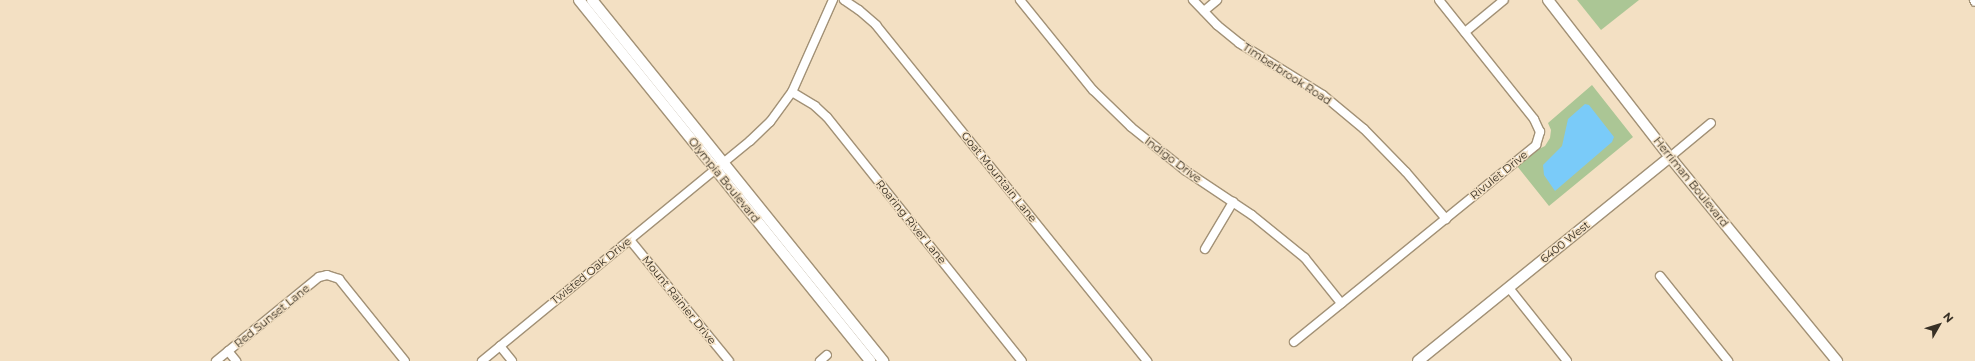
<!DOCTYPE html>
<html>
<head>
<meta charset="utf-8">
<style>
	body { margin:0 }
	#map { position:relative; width:1975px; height:361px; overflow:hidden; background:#f3e0c3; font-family:Montserrat,sans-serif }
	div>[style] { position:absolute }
	.green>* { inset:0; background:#abc695 }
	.water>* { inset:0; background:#7acbf9 }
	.roads { filter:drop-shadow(1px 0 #a29176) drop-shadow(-1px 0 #a29176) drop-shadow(0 1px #a29176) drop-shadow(0 -1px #a29176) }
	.minor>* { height:8px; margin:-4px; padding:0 4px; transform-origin:4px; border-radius:4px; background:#fff }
	.tertiary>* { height:10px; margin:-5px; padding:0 5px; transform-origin:5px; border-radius:5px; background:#fff }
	span { translate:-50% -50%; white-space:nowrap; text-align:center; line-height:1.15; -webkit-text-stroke:3px #f3e0c3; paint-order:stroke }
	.street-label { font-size:11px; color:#373025 }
	.north { position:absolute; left:1919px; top:305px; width:40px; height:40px; -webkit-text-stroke:3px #f3e0c3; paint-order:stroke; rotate:51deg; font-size:11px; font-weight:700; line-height:16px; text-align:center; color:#373025 }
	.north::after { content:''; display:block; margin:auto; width:14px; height:18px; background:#373025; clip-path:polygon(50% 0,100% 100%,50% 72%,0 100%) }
</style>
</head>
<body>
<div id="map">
	<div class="green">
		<div style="clip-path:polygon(1577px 0,1639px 0,1601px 30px)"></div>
		<div style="clip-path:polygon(1592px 85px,1633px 137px,1549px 206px,1517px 166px,1537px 150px,1545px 146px,1550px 138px,1551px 130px,1548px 123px)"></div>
	</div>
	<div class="water">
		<div style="clip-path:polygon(1585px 104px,1589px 105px,1614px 137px,1612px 142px,1555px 191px,1544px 175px,1543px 165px,1562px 146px,1568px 119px)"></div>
	</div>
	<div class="roads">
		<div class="minor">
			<div style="left:844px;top:0;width:18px;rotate:34deg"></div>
			<div style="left:859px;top:10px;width:23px;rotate:41deg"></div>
			<div style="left:876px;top:25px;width:432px;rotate:51.1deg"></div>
			<div style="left:1020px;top:0;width:116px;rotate:51deg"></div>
			<div style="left:1093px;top:90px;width:53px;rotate:44.2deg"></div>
			<div style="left:1131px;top:127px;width:70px;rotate:38.7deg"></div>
			<div style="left:1186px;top:171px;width:79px;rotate:33.7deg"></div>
			<div style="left:1252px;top:215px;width:68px;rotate:39.1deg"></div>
			<div style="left:1305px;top:258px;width:58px;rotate:51.3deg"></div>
			<div style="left:1193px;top:0;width:35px;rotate:46deg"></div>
			<div style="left:1217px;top:25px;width:28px;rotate:39deg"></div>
			<div style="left:1239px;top:43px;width:99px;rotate:31.8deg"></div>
			<div style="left:1323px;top:95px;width:53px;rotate:39.7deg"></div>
			<div style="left:1364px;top:129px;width:60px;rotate:45.7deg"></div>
			<div style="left:1406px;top:172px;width:62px;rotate:49.6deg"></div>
			<div style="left:1974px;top:0;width:2px;rotate:63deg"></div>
			<div style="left:1204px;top:11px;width:17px;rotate:-40deg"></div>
			<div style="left:1465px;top:32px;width:50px;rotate:-39.4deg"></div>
			<div style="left:792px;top:92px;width:27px;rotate:31deg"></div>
			<div style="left:815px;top:106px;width:16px;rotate:43deg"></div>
			<div style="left:827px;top:117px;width:312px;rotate:51.4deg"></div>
			<div style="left:1670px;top:157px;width:53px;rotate:-39.7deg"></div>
			<div style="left:630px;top:240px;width:156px;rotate:50.7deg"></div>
			<div style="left:1205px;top:249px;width:55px;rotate:-59.2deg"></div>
			<div style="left:1660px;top:276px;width:109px;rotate:51.3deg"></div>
			<div style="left:1509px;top:288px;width:93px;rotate:51.5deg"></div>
			<div style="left:1294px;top:342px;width:312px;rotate:-39.1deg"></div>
			<div style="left:1536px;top:145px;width:14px;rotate:-73deg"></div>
			<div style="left:1540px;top:132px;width:14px;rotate:-115deg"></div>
			<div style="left:1534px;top:119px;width:152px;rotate:-128.6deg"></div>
			<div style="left:500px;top:346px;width:19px;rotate:51deg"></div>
			<div style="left:228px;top:351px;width:13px;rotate:51deg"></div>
			<div style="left:216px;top:361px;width:133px;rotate:-39.2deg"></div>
			<div style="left:319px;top:277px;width:8px;rotate:-14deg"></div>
			<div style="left:327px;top:275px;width:13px;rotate:18deg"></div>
			<div style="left:339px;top:279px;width:105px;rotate:51.2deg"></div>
			<div style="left:482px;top:361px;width:347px;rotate:-39.4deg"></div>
			<div style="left:750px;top:141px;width:28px;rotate:-44deg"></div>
			<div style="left:770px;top:122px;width:37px;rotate:-54deg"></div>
			<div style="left:792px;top:92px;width:101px;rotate:-66deg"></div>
			<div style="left:820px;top:361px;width:9px;rotate:-41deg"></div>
		</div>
		<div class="tertiary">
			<div style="left:579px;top:0;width:464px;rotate:51.1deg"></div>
			<div style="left:592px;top:0;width:464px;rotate:51.1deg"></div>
			<div style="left:1548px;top:0;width:199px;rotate:52.2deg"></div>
			<div style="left:1670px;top:157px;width:264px;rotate:50.7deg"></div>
			<div style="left:1418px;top:361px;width:324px;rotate:-39deg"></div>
		</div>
	</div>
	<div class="street-label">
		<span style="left:1287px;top:74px;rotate:33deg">Timberbrook Road</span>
		<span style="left:1173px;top:160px;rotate:37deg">Indigo Drive</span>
		<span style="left:1499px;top:175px;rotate:-39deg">Rivulet Drive</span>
		<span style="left:999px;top:177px;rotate:51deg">Goat Mountain Lane</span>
		<span style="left:724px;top:180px;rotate:51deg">Olympia Boulevard</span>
		<span style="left:1691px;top:182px;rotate:51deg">Herriman Boulevard</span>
		<span style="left:911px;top:222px;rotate:51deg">Roaring River Lane</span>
		<span style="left:1565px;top:242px;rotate:-39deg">6400 West</span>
		<span style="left:591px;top:271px;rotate:-39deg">Twisted Oak Drive</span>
		<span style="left:679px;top:300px;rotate:51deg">Mount Rainier Drive</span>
		<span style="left:272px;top:316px;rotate:-39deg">Red Sunset Lane</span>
	</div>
	<div class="north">N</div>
</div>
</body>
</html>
